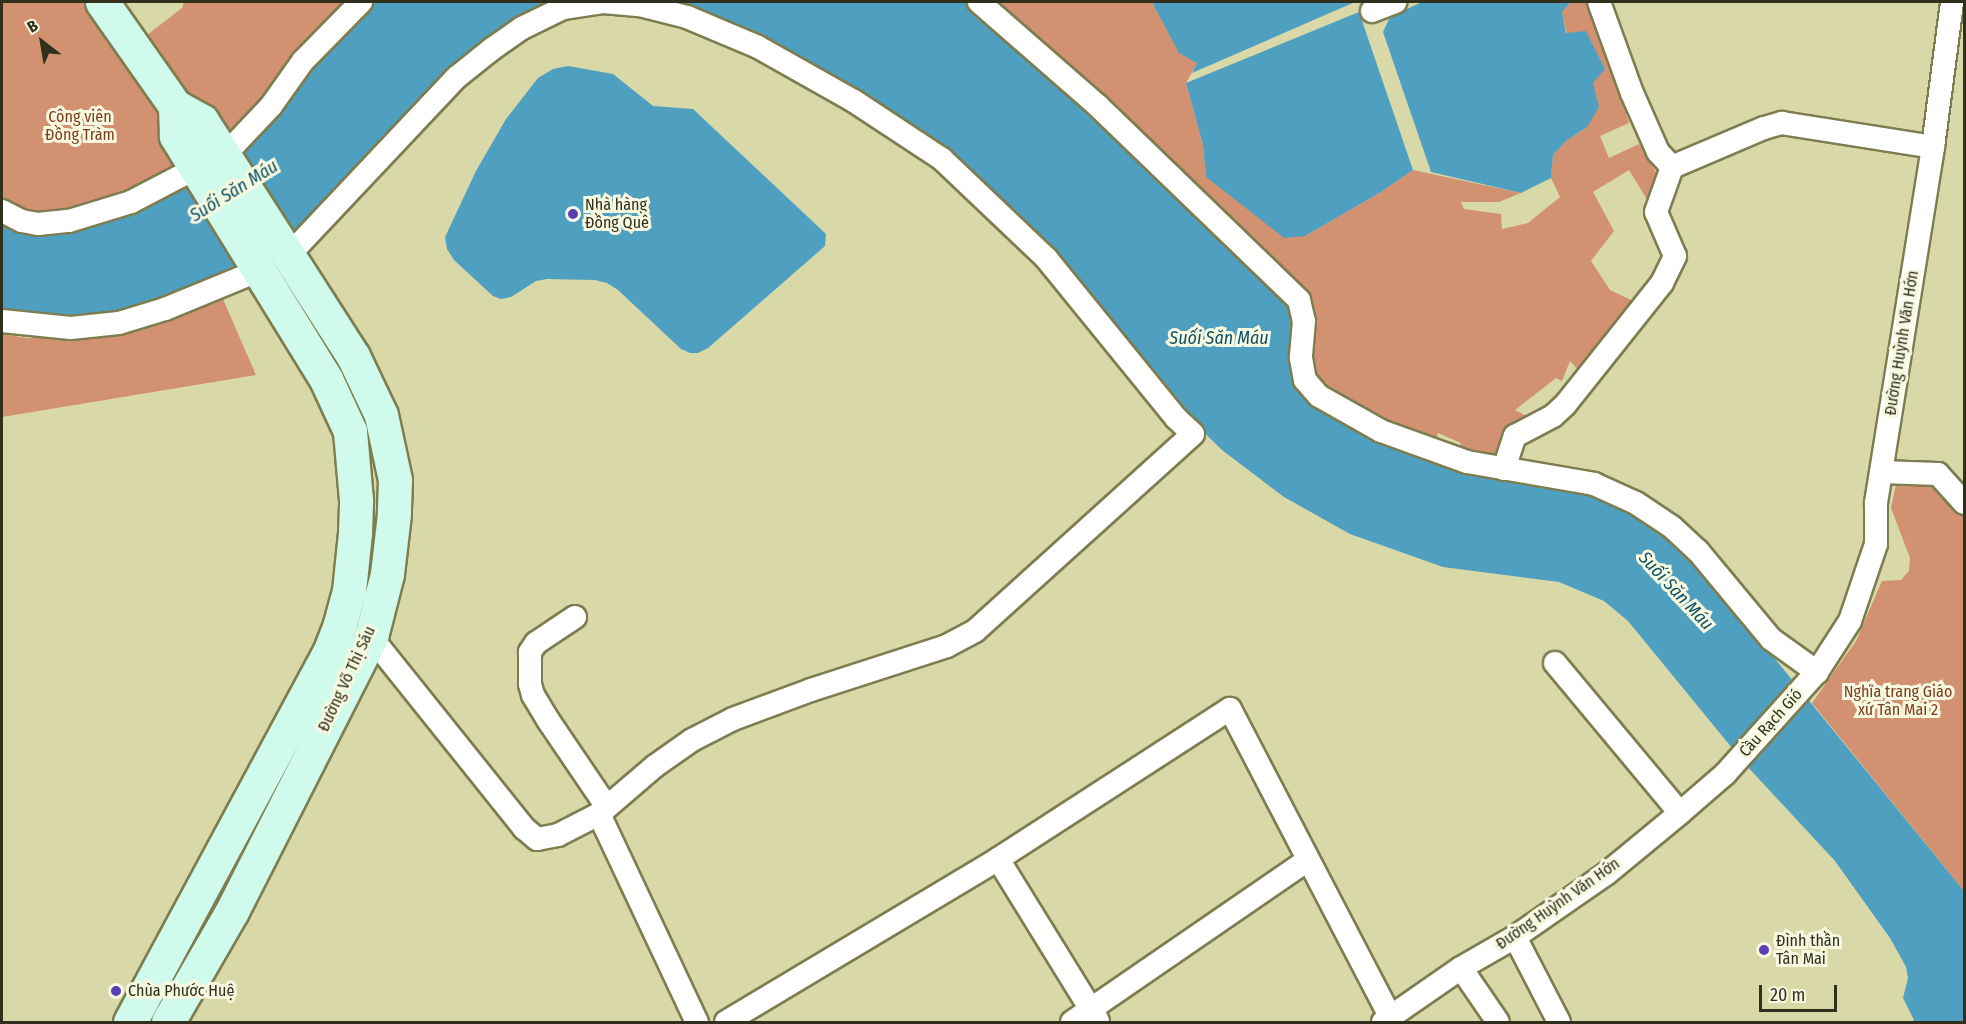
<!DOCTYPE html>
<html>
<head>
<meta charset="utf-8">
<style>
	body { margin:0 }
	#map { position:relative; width:1966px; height:1024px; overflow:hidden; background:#d8d8a9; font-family:"Fira Sans Condensed",sans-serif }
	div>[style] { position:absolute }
	.green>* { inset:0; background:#d29272 }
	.water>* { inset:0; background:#4f9fc0 }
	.roads { filter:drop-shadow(2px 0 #7d7d50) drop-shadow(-2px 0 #7d7d50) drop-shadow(0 2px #7d7d50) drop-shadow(0 -2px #7d7d50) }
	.minor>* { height:22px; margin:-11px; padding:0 11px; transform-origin:11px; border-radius:11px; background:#fff }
	.secondary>* { height:33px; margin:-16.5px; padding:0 16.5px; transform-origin:16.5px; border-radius:16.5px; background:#cffaec }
	.dots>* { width:16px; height:16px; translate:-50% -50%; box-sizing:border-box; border:3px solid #f7f8e0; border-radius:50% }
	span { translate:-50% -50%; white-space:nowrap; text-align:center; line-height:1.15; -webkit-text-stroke:6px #f7f8e0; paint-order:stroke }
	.park-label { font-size:16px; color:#7c3e1b }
	.poi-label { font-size:16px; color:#30301d }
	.left { translate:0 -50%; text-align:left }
	.street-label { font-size:16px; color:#30301d }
	.water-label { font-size:18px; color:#0c5067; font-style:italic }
	.frame { position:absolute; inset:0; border:3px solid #30301d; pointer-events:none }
	.north { position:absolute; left:12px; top:12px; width:60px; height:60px; -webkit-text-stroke:4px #f7f8e0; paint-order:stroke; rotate:329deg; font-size:16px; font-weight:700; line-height:24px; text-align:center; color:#30301d }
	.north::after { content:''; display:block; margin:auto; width:21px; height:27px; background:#30301d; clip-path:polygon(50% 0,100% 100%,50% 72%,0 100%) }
	.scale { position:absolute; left:1759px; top:985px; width:78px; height:27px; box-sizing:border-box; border:3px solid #30301d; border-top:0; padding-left:8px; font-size:18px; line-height:21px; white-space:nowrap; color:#30301d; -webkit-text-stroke:4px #f7f8e0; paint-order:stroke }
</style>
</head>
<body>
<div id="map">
	<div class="green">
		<div style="clip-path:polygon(2px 2px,88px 2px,161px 102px,180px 165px,126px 193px,67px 212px,28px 213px,2px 200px)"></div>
		<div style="clip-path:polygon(184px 2px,348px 2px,230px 135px,179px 101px,138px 42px,182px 8px)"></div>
		<div style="clip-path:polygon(993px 2px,1152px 2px,1163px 21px,1197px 63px,1186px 83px,1203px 145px,1206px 177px,1237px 200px,1305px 236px,1381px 192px,1413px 170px,1521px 193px,1499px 202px,1461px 202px,1464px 209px,1501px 214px,1502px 229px,1528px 223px,1560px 197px,1551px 178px,1553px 155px,1566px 141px,1587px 127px,1562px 12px,1571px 2px,1586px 2px,1614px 72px,1629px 123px,1600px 136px,1609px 158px,1639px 144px,1656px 172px,1664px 171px,1649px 203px,1629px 170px,1593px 192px,1614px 231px,1591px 261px,1610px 290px,1633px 301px,1580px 372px,1570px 361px,1562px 381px,1556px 378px,1515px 410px,1533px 419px,1499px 461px,1458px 452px,1461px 443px,1438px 433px,1436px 441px,1387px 423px,1327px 389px)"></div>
		<div style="clip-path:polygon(223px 299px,256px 375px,2px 417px,2px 334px,26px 338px,126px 332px)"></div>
		<div style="clip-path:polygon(1935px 479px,1964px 512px,1964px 891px,1812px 703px,1856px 641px,1882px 581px,1901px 580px,1909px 571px,1910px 558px,1891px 508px,1897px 480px)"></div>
	</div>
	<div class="water">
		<div style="clip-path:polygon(376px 2px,557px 2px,318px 215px,266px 258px,163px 300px,116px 314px,70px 318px,2px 311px,2px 222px,145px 206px,309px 68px)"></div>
		<div style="clip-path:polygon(665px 2px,965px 2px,1083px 105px,1291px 304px,1315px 404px,1601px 494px,1665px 534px,1692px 559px,1763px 644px,1964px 891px,1964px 1022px,1910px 1022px,1914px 1020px,1903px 998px,1908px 978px,1906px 967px,1890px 938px,1835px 861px,1746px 765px,1628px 621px,1604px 601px,1559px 582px,1443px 567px,1350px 534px,1284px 497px,1222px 450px,1183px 412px,946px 150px)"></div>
		<div style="clip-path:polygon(1152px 2px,1355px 2px,1192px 73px,1197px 63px,1179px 53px)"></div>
		<div style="clip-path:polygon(1422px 2px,1571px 2px,1562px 12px,1566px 33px,1586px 31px,1605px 69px,1593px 83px,1599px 107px,1587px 127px,1566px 141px,1553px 155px,1551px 178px,1521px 193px,1431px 172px,1383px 32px,1390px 17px)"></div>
		<div style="clip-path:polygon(1359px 12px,1413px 170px,1381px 192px,1305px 236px,1284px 238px,1206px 177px,1203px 145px,1186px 83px)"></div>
		<div style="clip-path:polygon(568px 66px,613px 74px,653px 106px,693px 109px,826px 234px,825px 246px,708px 348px,698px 353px,690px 353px,681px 349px,618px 290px,607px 283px,595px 280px,547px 279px,536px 281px,511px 297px,501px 299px,493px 296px,454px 260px,447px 249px,445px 237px,476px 171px,506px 119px,538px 78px,553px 69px)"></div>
	</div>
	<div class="roads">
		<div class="minor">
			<div style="left:979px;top:2px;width:157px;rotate:41.1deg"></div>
			<div style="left:1097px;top:105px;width:281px;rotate:44deg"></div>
			<div style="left:1299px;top:300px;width:22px;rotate:77deg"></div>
			<div style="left:1304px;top:321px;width:37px;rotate:95deg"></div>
			<div style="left:1301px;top:358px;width:22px;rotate:80deg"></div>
			<div style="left:1305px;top:380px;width:21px;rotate:49deg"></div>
			<div style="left:1319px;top:396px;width:71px;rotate:29.4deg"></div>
			<div style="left:1381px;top:431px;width:91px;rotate:19.8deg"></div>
			<div style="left:1467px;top:462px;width:129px;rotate:9.8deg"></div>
			<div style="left:1594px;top:484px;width:46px;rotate:24.3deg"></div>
			<div style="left:1636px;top:503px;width:43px;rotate:33.7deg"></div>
			<div style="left:1672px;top:527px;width:35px;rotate:43deg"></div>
			<div style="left:1698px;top:551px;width:114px;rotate:50.3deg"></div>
			<div style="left:1771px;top:639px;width:57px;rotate:35.7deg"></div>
			<div style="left:1599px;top:2px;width:97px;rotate:70.1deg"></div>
			<div style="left:1632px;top:93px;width:64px;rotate:66.2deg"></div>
			<div style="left:1658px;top:152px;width:21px;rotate:47deg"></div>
			<div style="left:1672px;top:167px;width:100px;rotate:-23deg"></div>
			<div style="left:1764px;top:128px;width:19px;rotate:-16deg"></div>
			<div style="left:1782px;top:123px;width:153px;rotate:9deg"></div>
			<div style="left:1372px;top:11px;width:25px;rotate:-21deg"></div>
			<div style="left:223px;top:151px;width:14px;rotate:-30deg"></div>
			<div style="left:235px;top:144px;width:52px;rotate:-46.5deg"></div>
			<div style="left:271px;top:106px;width:55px;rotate:-54.6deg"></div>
			<div style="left:303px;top:61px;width:83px;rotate:-45.5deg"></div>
			<div style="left:2px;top:211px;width:22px;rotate:27deg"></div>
			<div style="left:22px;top:221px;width:16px;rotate:11deg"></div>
			<div style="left:38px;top:224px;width:31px;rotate:-6deg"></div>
			<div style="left:69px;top:221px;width:65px;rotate:-17deg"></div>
			<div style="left:131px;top:202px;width:73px;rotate:-27.6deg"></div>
			<div style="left:289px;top:255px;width:245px;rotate:-46.7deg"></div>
			<div style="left:457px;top:77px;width:45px;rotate:-38.7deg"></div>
			<div style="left:492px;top:49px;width:37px;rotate:-35deg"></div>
			<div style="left:522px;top:28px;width:46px;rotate:-26deg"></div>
			<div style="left:563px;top:8px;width:40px;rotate:-8.5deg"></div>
			<div style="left:603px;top:2px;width:37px;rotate:5deg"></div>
			<div style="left:640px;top:5px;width:49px;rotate:14.3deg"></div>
			<div style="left:687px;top:17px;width:77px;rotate:22.9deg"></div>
			<div style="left:758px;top:47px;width:110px;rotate:29.4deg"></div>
			<div style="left:854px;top:101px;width:105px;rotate:33.4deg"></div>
			<div style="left:942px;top:159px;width:144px;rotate:43.6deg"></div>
			<div style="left:1046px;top:258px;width:206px;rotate:50.9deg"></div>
			<div style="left:1176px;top:418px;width:23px;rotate:43deg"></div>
			<div style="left:1193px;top:434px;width:294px;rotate:137.9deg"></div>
			<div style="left:975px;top:631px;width:32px;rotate:152deg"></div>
			<div style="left:947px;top:646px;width:143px;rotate:162.1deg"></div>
			<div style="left:811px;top:690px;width:83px;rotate:159.6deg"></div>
			<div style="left:733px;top:719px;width:46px;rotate:152.9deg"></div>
			<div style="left:692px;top:740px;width:45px;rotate:144.9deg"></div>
			<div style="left:655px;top:766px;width:74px;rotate:139.4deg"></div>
			<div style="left:599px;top:814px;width:46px;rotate:152.9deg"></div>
			<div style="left:558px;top:835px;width:21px;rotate:169deg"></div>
			<div style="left:537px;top:839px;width:17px;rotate:-140deg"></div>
			<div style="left:524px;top:828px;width:245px;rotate:-128.7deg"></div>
			<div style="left:2px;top:321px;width:69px;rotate:5.8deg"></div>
			<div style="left:71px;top:328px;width:48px;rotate:-5.9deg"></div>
			<div style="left:119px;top:323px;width:48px;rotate:-16.9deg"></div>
			<div style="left:165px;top:309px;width:103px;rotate:-22.3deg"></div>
			<div style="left:1504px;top:469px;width:35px;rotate:-72deg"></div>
			<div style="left:1515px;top:436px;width:43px;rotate:-27.8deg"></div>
			<div style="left:1553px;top:416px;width:16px;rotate:-43deg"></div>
			<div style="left:1565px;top:405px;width:156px;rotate:-51.5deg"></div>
			<div style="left:1662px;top:283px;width:30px;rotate:-64deg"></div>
			<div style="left:1675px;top:256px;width:48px;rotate:-113.4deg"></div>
			<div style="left:1656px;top:212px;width:48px;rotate:-70.4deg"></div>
			<div style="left:1881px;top:472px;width:57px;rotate:2deg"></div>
			<div style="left:1938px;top:474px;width:39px;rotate:48deg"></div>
			<div style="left:575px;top:617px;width:47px;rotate:146.3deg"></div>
			<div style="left:536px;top:643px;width:11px;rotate:124deg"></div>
			<div style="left:530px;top:652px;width:32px;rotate:90deg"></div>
			<div style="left:530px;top:684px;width:11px;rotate:75deg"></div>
			<div style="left:533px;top:695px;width:29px;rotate:59deg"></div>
			<div style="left:548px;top:720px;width:105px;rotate:55.9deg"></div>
			<div style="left:1555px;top:663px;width:195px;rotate:50.2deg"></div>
			<div style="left:599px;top:814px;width:230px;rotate:64.8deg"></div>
			<div style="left:998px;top:859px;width:190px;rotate:58.3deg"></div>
			<div style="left:1515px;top:937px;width:96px;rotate:62.6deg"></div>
			<div style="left:1461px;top:968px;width:65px;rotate:55.6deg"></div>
			<div style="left:726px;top:1022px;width:317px;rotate:-30.9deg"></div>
			<div style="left:998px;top:859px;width:276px;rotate:-32.9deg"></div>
			<div style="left:1230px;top:709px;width:347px;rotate:62.5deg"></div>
			<div style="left:1072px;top:1022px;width:286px;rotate:-34.5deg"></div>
			<div style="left:1383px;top:1022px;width:95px;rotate:-34.7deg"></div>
			<div style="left:1461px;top:968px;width:62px;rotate:-29.9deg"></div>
			<div style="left:1515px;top:937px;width:111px;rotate:-34.7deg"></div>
			<div style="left:1606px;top:874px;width:96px;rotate:-39.5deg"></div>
			<div style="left:1680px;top:813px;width:60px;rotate:-40.9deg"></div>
			<div style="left:1725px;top:774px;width:137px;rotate:-48deg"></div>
			<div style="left:1817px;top:672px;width:61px;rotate:-57.1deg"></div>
			<div style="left:1850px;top:621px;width:81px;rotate:-71.3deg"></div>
			<div style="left:1876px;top:544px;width:41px;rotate:-90deg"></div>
			<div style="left:1876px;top:503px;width:361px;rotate:-80.9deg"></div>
			<div style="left:1933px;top:147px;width:146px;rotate:-82.5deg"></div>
		</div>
		<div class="secondary">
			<div style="left:102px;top:2px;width:127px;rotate:54.9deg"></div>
			<div style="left:175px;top:106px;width:31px;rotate:29deg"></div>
			<div style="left:202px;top:121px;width:279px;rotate:57.3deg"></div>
			<div style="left:353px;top:356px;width:65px;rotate:64.6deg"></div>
			<div style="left:381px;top:415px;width:66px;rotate:77.8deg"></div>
			<div style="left:395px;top:480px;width:34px;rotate:92deg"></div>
			<div style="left:394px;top:514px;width:60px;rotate:96.7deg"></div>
			<div style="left:387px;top:574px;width:65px;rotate:104.3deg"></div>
			<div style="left:371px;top:637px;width:307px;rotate:116.9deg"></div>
			<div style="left:232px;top:911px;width:128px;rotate:120deg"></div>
			<div style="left:130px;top:1022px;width:419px;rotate:-61.7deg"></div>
			<div style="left:329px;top:653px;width:31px;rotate:-69deg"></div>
			<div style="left:340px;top:624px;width:34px;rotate:-75deg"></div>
			<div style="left:349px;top:591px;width:58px;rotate:-84.1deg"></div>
			<div style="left:355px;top:533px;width:33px;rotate:-88deg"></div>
			<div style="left:356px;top:500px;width:69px;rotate:-95deg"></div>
			<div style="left:350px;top:431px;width:57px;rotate:-114.8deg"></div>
			<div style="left:326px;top:379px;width:286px;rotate:-121.7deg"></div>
			<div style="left:176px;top:136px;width:30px;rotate:-92deg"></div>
		</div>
	</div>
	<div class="dots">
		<div style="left:573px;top:214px;background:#5a3eb6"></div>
		<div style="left:1764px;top:950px;background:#5a3eb6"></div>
		<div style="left:116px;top:991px;background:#5a3eb6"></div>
	</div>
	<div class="park-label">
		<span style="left:80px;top:126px">Công viên<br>Đồng Tràm</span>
		<span style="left:1898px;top:701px">Nghĩa trang Giáo<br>xứ Tân Mai 2</span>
	</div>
	<div class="poi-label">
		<span class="left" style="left:585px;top:214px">Nhà hàng<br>Đồng Quê</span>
		<span class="left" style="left:1776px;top:950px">Đình thần<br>Tân Mai</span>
		<span class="left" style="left:128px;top:991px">Chùa Phước Huệ</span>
	</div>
	<div class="street-label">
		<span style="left:1902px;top:343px;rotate:-81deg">Đường Huỳnh Văn Hớn</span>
		<span style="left:347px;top:679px;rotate:-65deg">Đường Võ Thị Sáu</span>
		<span style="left:1771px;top:723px;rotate:-48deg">Cầu Rạch Gió</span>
		<span style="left:1558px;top:904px;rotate:-35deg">Đường Huỳnh Văn Hớn</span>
	</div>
	<div class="water-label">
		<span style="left:234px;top:191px;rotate:-32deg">Suối Săn Máu</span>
		<span style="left:1219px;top:338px">Suối Săn Máu</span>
		<span style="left:1676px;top:591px;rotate:47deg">Suối Săn Máu</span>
	</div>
	<div class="frame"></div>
	<div class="north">B</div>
	<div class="scale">20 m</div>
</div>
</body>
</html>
